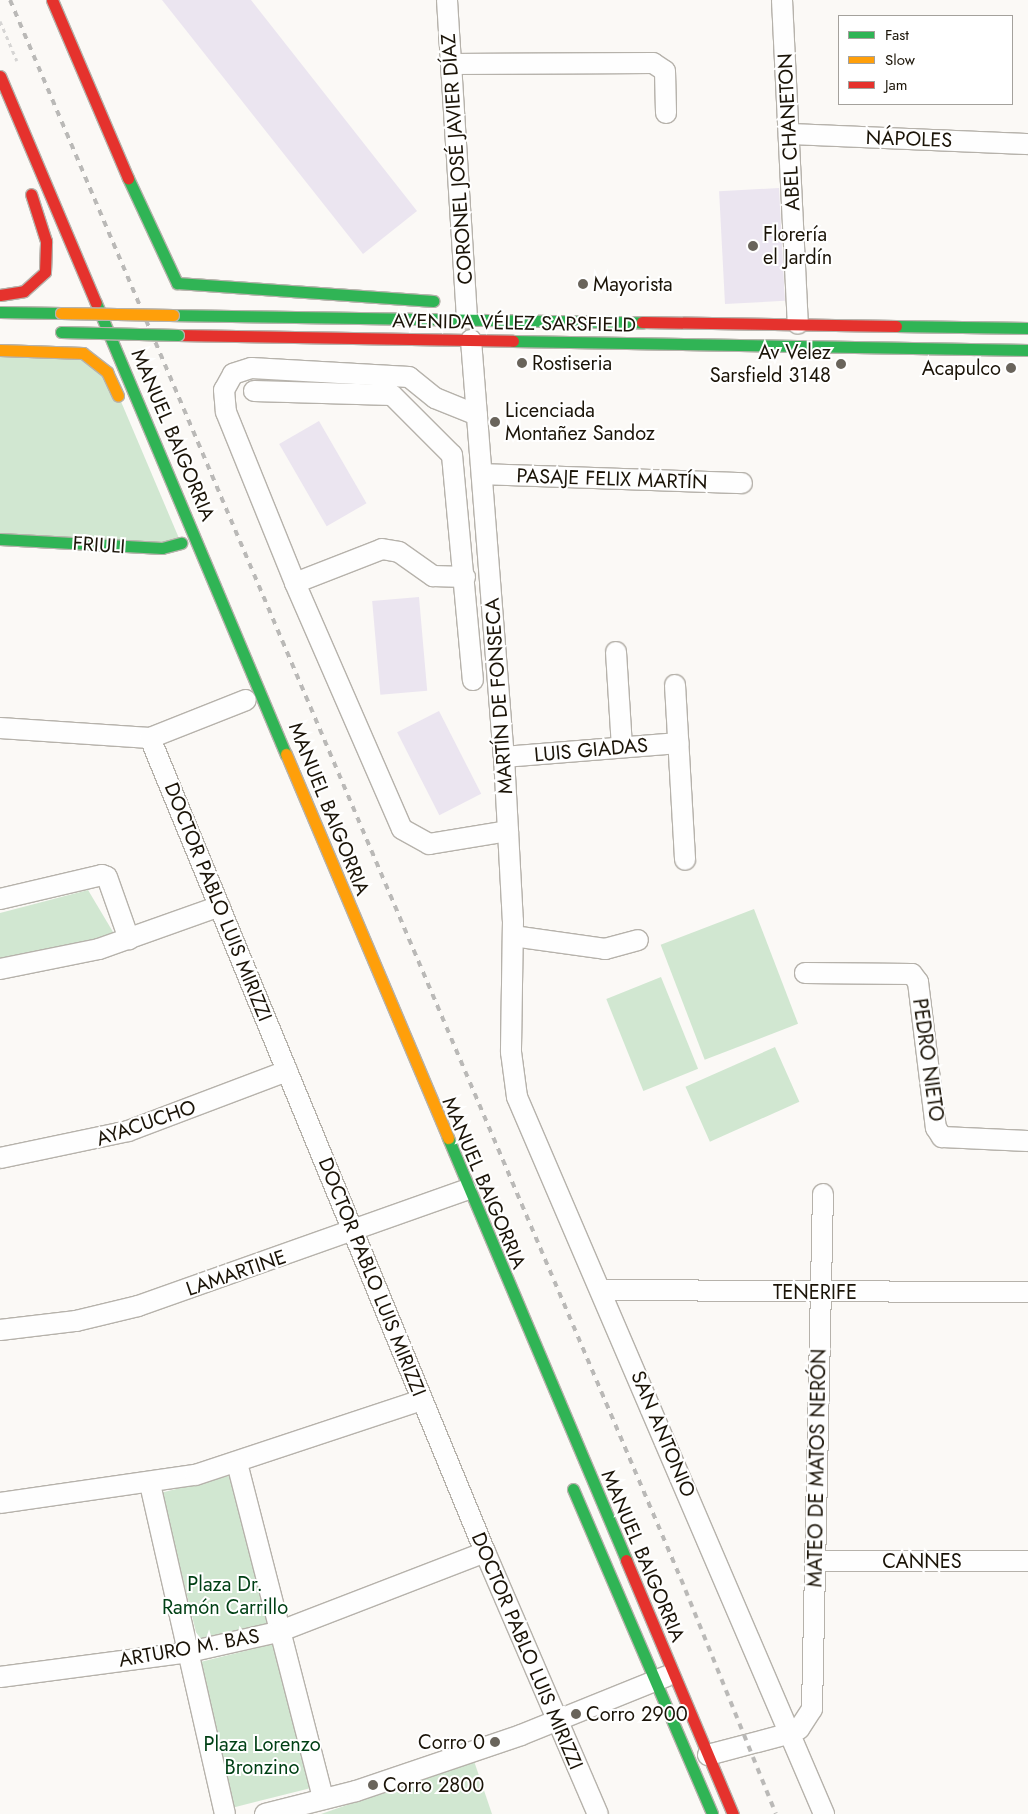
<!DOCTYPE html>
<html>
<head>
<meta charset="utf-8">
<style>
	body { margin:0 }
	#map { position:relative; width:1028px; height:1814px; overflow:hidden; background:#fbf9f6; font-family:Jost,sans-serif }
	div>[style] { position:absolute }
	.green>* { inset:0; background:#d1e7d1; transform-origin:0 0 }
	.building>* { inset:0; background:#ebe5f0; transform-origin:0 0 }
	.path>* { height:3px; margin-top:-1.5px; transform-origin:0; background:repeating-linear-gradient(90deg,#d6d5d4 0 4px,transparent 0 8px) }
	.roads { filter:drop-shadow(1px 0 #b6b2ab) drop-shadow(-1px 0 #b6b2ab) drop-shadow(0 1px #b6b2ab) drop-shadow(0 -1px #b6b2ab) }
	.street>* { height:20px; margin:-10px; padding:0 10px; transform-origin:10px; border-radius:10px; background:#fefefe }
	.fast>* { height:11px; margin:-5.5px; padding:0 5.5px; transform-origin:5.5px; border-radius:5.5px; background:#30b455 }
	.slow>* { height:11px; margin:-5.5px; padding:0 5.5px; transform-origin:5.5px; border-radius:5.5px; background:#ff9f0a }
	.jam>* { height:11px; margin:-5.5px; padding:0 5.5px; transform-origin:5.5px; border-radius:5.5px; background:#e5322d }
	.rail>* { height:4px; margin-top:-2px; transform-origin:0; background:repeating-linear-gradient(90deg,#bab9b7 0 6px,transparent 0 12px) }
	.bridges { filter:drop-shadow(1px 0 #b6b2ab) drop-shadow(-1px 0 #b6b2ab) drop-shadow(0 1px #b6b2ab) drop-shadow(0 -1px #b6b2ab) }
	.fast-bridge>* { height:11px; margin:-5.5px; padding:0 5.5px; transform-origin:5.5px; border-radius:5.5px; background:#30b455 }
	.slow-bridge>* { height:11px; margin:-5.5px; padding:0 5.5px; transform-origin:5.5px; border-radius:5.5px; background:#ff9f0a }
	.dots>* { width:14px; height:14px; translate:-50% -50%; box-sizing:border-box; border:2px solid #fff; border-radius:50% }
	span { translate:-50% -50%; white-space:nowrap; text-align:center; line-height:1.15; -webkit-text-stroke:4px #fff; paint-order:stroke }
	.street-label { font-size:20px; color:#1b1408 }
	.poi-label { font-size:20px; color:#1b1408 }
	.left { translate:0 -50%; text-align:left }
	.right { translate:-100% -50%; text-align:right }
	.park-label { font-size:20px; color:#004015 }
	.legend { position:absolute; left:838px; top:15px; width:175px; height:90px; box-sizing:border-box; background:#fff; border:1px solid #a4a19c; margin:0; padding:6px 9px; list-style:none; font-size:15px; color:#1b1408 }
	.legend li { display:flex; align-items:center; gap:10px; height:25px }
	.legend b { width:25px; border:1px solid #a4a19c }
</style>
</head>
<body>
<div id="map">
	<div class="green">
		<div style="clip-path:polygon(0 350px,68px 350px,111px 378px,181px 543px,0 539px)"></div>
		<div style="clip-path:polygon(88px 890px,116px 937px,0 962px,0 913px)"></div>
		<div style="left:754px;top:909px;width:123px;height:100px;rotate:69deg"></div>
		<div style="left:661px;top:977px;width:99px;height:59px;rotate:68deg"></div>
		<div style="left:775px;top:1047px;width:60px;height:98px;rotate:66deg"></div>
		<div style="left:236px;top:1474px;width:157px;height:77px;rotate:76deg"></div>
		<div style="left:277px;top:1643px;width:149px;height:82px;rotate:76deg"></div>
		<div style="clip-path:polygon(474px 1761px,492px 1814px,321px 1814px)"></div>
	</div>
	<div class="building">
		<div style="clip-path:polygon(162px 0,251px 0,417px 211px,363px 254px)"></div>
		<div style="left:779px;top:188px;width:113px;height:60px;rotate:87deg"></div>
		<div style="left:319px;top:421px;width:95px;height:46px;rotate:60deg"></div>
		<div style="left:419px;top:597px;width:94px;height:47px;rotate:85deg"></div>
		<div style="left:439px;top:711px;width:93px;height:47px;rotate:63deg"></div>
	</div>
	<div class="path">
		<div style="left:0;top:21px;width:43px;rotate:67deg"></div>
	</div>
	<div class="roads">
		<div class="street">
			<div style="left:447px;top:0;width:319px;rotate:86.4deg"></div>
			<div style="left:782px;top:0;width:324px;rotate:87.2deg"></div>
			<div style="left:451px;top:64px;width:202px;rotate:-0.3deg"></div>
			<div style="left:653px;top:63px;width:14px;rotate:34deg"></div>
			<div style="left:665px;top:71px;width:42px;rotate:88.6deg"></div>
			<div style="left:789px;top:134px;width:239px;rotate:2.4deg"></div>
			<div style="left:471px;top:340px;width:418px;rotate:85.5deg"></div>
			<div style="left:504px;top:757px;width:164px;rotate:86.9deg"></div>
			<div style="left:513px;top:921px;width:131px;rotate:90.9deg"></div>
			<div style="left:511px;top:1052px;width:45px;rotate:82.4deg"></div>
			<div style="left:517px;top:1097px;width:780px;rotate:66.82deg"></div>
			<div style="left:254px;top:391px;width:138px;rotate:1.7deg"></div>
			<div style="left:392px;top:395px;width:85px;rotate:45deg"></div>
			<div style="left:452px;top:455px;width:226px;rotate:84.7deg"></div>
			<div style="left:477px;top:415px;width:45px;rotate:-158deg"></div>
			<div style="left:435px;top:398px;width:33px;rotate:-141deg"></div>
			<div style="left:409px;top:377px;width:158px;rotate:-176.7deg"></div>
			<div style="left:251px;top:368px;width:19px;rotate:162deg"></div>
			<div style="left:233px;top:374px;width:18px;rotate:119deg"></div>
			<div style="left:224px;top:390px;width:22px;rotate:85deg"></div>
			<div style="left:226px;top:412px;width:184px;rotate:68deg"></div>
			<div style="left:295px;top:583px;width:268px;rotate:66.5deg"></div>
			<div style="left:402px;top:829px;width:31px;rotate:29deg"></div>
			<div style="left:429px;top:844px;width:80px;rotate:-9.3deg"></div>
			<div style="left:482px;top:474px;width:260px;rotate:2deg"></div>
			<div style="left:295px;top:583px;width:93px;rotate:-21.3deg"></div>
			<div style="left:382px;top:549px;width:17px;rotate:10deg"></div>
			<div style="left:399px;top:552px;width:42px;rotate:35.2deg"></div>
			<div style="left:433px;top:576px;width:32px;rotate:2deg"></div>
			<div style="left:616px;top:652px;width:95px;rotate:86.4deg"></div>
			<div style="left:675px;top:685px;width:175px;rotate:86.7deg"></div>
			<div style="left:0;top:728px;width:150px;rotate:3.8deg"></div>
			<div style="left:150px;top:738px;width:103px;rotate:-21.6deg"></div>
			<div style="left:150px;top:738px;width:880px;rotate:67.63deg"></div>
			<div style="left:485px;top:1552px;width:285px;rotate:66.7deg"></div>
			<div style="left:504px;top:757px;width:175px;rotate:-4.6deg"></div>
			<div style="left:0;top:899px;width:105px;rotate:-13.2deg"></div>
			<div style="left:102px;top:875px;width:5px;rotate:22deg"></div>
			<div style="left:107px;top:877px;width:66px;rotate:70.5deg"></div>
			<div style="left:513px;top:936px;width:93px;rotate:8deg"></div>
			<div style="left:605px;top:949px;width:34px;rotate:-15deg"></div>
			<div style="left:0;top:969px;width:101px;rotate:-11.4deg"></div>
			<div style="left:99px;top:949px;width:128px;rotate:-19.6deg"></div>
			<div style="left:805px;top:973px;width:107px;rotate:0.5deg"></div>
			<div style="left:912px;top:974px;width:10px;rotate:53deg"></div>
			<div style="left:918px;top:982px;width:147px;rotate:83deg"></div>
			<div style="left:936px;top:1128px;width:11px;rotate:56deg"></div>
			<div style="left:942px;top:1137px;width:86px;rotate:2.7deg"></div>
			<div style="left:0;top:1158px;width:131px;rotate:-11.9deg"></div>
			<div style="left:128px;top:1131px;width:170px;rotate:-20.7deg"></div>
			<div style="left:601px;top:1290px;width:427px;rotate:0.3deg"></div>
			<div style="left:0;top:1330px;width:77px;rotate:-6.8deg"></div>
			<div style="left:76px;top:1321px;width:64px;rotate:-13.6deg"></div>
			<div style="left:138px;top:1306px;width:348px;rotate:-19.5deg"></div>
			<div style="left:237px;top:1463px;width:347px;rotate:75.6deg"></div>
			<div style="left:150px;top:1484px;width:338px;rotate:77.2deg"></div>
			<div style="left:0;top:1503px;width:197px;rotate:-8.2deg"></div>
			<div style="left:195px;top:1475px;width:239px;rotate:-18.3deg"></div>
			<div style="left:816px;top:1561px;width:212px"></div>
			<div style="left:0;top:1677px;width:191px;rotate:-7.5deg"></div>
			<div style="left:189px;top:1652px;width:91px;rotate:-12.7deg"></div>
			<div style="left:278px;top:1632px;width:222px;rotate:-21.1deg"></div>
			<div style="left:708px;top:1755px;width:86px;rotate:-14.8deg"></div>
			<div style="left:791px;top:1733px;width:9px;rotate:-27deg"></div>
			<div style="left:799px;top:1729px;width:24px;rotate:-57deg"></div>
			<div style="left:812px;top:1709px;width:515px;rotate:-88.78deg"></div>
			<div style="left:265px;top:1814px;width:94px;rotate:-14.2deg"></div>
			<div style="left:356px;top:1791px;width:174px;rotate:-18.7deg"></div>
			<div style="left:521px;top:1735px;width:157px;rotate:-22deg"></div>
		</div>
		<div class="fast">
			<div style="left:128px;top:178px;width:116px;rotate:65deg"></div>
			<div style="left:177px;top:283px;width:257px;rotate:4deg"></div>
			<div style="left:96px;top:303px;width:489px;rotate:67.2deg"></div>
			<div style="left:0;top:312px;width:61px;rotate:0.9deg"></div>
			<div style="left:173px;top:315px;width:469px;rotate:0.9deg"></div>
			<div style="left:896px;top:326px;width:132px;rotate:0.9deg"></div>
			<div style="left:513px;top:341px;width:515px;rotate:1deg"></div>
			<div style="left:0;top:539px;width:162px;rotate:3.2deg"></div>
			<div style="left:162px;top:548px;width:20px;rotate:-15deg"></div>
			<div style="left:448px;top:1138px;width:458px;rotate:67.1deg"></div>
			<div style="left:573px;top:1489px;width:353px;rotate:66.8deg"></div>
		</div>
		<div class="slow">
			<div style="left:0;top:350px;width:83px;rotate:2.1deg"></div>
			<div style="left:83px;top:353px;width:31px;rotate:38deg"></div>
			<div style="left:107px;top:372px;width:26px;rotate:65deg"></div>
			<div style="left:286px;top:754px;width:417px;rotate:67.1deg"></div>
		</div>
		<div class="jam">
			<div style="left:52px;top:0;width:194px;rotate:66.9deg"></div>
			<div style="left:0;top:76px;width:246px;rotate:67.1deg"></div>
			<div style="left:0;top:295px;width:24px;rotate:-9deg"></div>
			<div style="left:24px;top:291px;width:28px;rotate:-42deg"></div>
			<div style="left:45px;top:272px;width:31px;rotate:-88deg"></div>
			<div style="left:46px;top:241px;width:49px;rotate:-107.7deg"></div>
			<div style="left:642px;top:322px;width:254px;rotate:0.9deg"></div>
			<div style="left:178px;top:335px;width:335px;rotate:1deg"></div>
			<div style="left:626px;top:1560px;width:276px;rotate:67.2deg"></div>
		</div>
	</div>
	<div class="rail">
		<div style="left:10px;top:0;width:1716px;rotate:66.98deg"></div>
		<div style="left:681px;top:1579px;width:253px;rotate:68deg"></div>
	</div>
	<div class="bridges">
		<div class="fast-bridge">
			<div style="left:61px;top:332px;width:117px;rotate:1.5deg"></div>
		</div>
		<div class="slow-bridge">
			<div style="left:61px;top:313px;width:112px;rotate:1deg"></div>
		</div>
	</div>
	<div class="dots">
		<div style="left:753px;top:246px;background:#69645b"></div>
		<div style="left:583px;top:284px;background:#69645b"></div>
		<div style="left:522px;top:363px;background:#69645b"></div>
		<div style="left:841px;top:364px;background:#69645b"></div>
		<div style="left:1011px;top:368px;background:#69645b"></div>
		<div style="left:495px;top:422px;background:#69645b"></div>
		<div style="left:576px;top:1714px;background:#69645b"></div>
		<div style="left:495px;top:1742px;background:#69645b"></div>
		<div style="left:373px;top:1785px;background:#69645b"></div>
	</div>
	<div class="street-label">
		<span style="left:789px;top:132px;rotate:-93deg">ABEL CHANETON</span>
		<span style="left:909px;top:139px;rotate:2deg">NÁPOLES</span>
		<span style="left:457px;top:159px;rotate:-94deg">CORONEL JOSÉ JAVIER DÍAZ</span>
		<span style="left:514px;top:323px;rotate:1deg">AVENIDA VÉLEZ SARSFIELD</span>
		<span style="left:173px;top:435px;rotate:67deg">MANUEL BAIGORRIA</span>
		<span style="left:612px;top:479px;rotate:2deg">PASAJE FELIX MARTÍN</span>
		<span style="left:99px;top:545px;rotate:4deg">FRIULI</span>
		<span style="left:499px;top:696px;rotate:-94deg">MARTÍN DE FONSECA</span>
		<span style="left:591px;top:750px;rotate:-5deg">LUIS GIADAS</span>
		<span style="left:329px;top:809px;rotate:68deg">MANUEL BAIGORRIA</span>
		<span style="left:218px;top:902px;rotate:68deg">DOCTOR PABLO LUIS MIRIZZI</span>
		<span style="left:928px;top:1060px;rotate:82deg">PEDRO NIETO</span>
		<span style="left:146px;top:1123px;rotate:-19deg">AYACUCHO</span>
		<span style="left:484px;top:1183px;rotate:67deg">MANUEL BAIGORRIA</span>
		<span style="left:236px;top:1273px;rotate:-19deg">LAMARTINE</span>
		<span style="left:372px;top:1277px;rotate:68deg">DOCTOR PABLO LUIS MIRIZZI</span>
		<span style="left:815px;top:1292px">TENERIFE</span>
		<span style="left:663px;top:1434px;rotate:67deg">SAN ANTONIO</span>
		<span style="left:817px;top:1468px;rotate:-89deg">MATEO DE MATOS NERÓN</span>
		<span style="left:643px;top:1556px;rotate:67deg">MANUEL BAIGORRIA</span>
		<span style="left:922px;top:1561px">CANNES</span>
		<span style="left:189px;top:1648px;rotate:-10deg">ARTURO M. BAS</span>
		<span style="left:527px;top:1651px;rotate:67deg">DOCTOR PABLO LUIS MIRIZZI</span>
	</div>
	<div class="poi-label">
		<span class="left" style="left:763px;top:246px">Florería<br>el Jardín</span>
		<span class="left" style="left:593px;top:284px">Mayorista</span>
		<span class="right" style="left:831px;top:364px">Av Velez<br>Sarsfield 3148</span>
		<span class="left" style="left:532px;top:363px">Rostiseria</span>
		<span class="right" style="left:1001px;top:368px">Acapulco</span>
		<span class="left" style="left:505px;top:422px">Licenciada<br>Montañez Sandoz</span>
		<span class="left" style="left:586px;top:1714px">Corro 2900</span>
		<span class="right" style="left:485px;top:1742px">Corro 0</span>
		<span class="left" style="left:383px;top:1785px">Corro 2800</span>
	</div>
	<div class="park-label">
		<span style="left:225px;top:1596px">Plaza Dr.<br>Ramón Carrillo</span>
		<span style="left:262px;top:1756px">Plaza Lorenzo<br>Bronzino</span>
	</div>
	<ul class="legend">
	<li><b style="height:6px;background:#30b455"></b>Fast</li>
	<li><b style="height:6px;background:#ff9f0a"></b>Slow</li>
	<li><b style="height:6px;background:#e5322d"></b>Jam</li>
	</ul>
</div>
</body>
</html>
